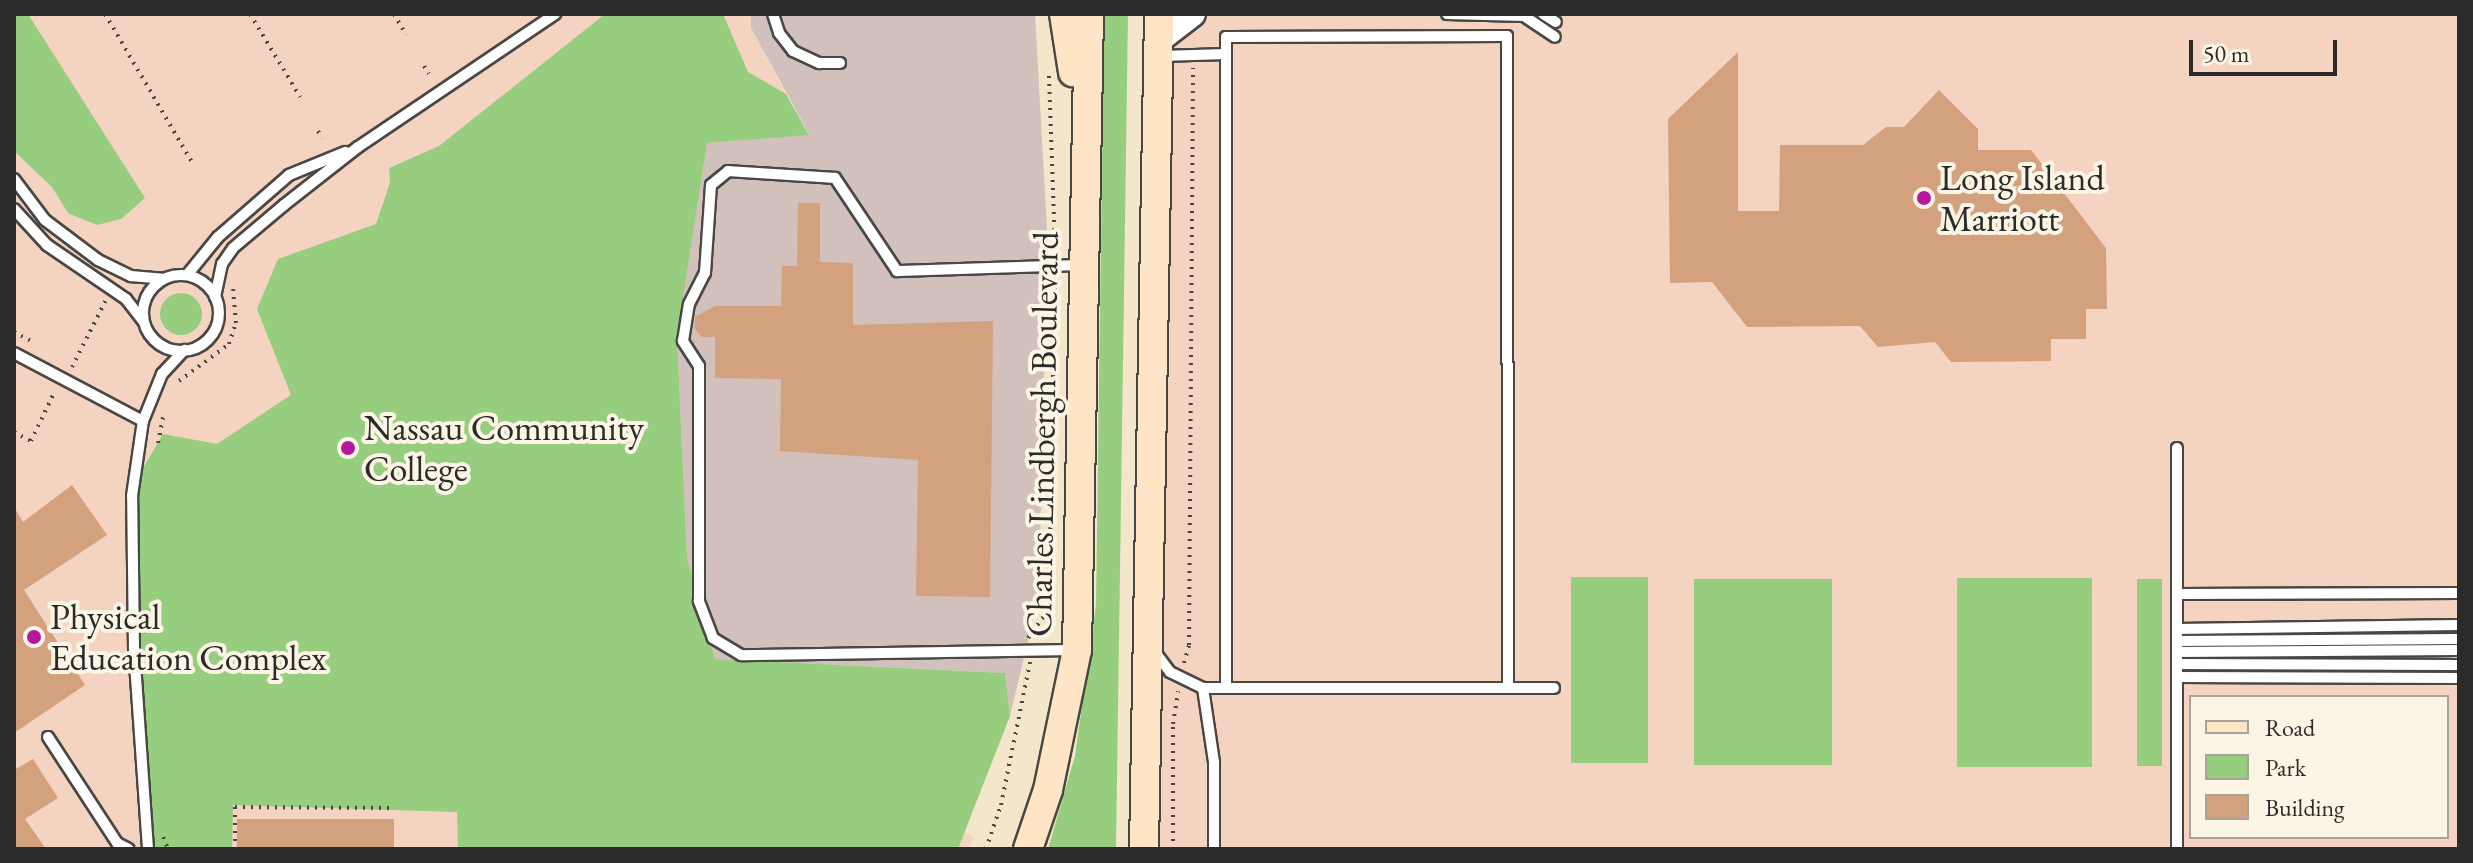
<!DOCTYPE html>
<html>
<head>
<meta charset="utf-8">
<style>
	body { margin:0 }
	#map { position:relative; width:2473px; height:863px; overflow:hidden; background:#f4e6cb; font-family:"EB Garamond",serif }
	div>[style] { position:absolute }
	.built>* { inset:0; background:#f5d3c1 }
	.industrial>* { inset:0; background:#d1c0bc }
	.green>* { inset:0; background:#96cd7f; transform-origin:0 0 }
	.round { border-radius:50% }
	.building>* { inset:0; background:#d3a17d; transform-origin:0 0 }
	.path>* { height:4px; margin-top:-2px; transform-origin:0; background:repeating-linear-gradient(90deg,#494743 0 2px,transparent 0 8px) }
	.roads { filter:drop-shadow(2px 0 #494743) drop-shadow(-2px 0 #494743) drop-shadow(0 2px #494743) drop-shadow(0 -2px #494743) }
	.service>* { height:10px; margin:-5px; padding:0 5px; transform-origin:5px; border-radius:5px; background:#fff }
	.service>.ring { margin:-5px; padding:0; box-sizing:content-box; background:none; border:10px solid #fff; border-radius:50% }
	.tertiary>* { height:24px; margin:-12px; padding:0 12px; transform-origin:12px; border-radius:12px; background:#fff }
	.secondary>* { height:28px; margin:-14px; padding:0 14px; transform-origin:14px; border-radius:14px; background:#fde5c5 }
	.dots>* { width:22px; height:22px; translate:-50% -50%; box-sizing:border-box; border:4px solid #fcf5e5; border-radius:50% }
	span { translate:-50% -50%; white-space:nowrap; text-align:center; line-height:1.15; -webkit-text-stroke:8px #fcf5e5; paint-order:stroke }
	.poi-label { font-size:36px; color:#2b2b2b }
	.left { translate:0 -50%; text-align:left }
	.street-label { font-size:36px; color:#2b2b2b }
	.frame { position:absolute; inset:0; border:16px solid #2b2b2b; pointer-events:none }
	.legend { position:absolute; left:2189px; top:695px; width:260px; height:144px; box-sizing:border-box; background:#fcf5e5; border:2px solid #a8a49b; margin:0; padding:10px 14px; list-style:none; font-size:24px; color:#2b2b2b }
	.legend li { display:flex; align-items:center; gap:16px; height:40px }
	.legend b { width:40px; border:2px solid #a8a49b }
	.scale { position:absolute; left:2189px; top:40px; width:148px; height:36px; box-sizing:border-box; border:4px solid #2b2b2b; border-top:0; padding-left:10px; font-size:24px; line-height:28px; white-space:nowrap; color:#2b2b2b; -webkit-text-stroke:6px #fcf5e5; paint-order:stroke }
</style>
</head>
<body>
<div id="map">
	<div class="built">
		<div style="clip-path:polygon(14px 14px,751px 14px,751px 28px,786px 94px,707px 143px,715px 660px,974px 838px,968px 849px,14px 849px)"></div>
		<div style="clip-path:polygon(evenodd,1166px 14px,2459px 14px,2459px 849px,1147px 849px,1166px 14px,2191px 697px,2447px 697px,2447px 837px,2191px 837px,2191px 697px)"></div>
	</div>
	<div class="industrial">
		<div style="clip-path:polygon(751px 14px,1035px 14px,1047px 230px,1039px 595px,1010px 716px,1005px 673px,715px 659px,687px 558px,677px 337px,707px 143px,809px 134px,751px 28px)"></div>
	</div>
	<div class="green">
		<div style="clip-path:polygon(14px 14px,28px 14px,145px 198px,121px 219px,97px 225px,68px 213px,52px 187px,14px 151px)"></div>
		<div style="clip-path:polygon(605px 14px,723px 14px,748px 72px,786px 94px,809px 135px,707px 143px,677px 337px,687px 558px,715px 659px,1005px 673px,1010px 716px,958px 849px,458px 849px,457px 812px,233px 805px,232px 849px,147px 849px,128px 494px,163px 434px,217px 444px,291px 395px,257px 309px,278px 259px,376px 224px,390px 183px,389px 168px,439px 146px)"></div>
		<div style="clip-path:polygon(1104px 14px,1128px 14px,1116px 849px,1048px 849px,1075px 756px,1096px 605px)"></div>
		<div class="round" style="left:160px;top:293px;width:42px;height:42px"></div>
		<div style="left:1571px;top:577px;width:77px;height:186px"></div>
		<div style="left:1957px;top:578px;width:135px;height:189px"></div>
		<div style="left:1694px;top:579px;width:138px;height:186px"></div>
		<div style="left:2137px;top:579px;width:25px;height:187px"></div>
	</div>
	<div class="building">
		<div style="clip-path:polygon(1738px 52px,1738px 211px,1779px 211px,1780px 145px,1863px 145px,1886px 127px,1904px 127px,1939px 90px,1978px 129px,1978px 150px,2031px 150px,2106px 248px,2107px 309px,2086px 309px,2086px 339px,2051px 339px,2051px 361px,1951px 362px,1935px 342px,1878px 347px,1860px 326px,1747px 327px,1712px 282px,1670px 283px,1668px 119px)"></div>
		<div style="clip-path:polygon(798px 203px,820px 203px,820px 262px,853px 263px,853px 325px,993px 321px,990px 597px,916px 596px,918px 460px,780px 451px,781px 379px,715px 378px,715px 337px,702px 337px,695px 329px,695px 317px,715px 306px,781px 306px,782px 266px,797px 266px)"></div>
		<div style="clip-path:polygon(72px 485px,107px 535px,24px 590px,85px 685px,14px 733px,14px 507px,23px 522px)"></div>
		<div style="clip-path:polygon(33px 759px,58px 798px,25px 819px,46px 849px,14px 849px,14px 770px)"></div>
		<div style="left:237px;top:819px;width:157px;height:30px"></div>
	</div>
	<div class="path">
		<div style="left:105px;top:14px;width:172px;rotate:59.6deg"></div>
		<div style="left:250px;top:14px;width:97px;rotate:58.9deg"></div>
		<div style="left:394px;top:14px;width:24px;rotate:60deg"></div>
		<div style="left:424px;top:66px;width:9px;rotate:58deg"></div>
		<div style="left:1049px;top:76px;width:175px;rotate:88deg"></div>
		<div style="left:318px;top:131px;width:8px;rotate:60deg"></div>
		<div style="left:14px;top:332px;width:21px;rotate:28deg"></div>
		<div style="left:72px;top:367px;width:75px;rotate:-63.1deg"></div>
		<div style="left:179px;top:381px;width:62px;rotate:-36.5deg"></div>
		<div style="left:229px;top:344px;width:22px;rotate:-72deg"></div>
		<div style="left:236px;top:323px;width:34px;rotate:-95deg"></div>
		<div style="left:14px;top:432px;width:19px;rotate:28deg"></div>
		<div style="left:31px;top:441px;width:55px;rotate:-64.4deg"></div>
		<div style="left:158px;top:443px;width:31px;rotate:-79deg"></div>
		<div style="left:1028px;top:638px;width:36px;rotate:-54deg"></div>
		<div style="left:1049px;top:609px;width:329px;rotate:-89deg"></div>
		<div style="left:1184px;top:663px;width:19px;rotate:-74deg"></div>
		<div style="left:1189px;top:645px;width:577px;rotate:-89.6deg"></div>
		<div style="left:163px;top:837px;width:13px;rotate:67deg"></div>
		<div style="left:235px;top:849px;width:42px;rotate:-90deg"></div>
		<div style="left:235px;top:807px;width:158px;rotate:0.4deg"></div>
		<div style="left:986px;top:849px;width:46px;rotate:-71.2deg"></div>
		<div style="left:1001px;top:805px;width:146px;rotate:-78.5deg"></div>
		<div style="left:1173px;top:849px;width:125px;rotate:-90deg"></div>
		<div style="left:1173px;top:724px;width:33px;rotate:-81deg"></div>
	</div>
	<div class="roads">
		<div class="service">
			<div style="left:773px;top:14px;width:20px;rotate:72deg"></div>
			<div style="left:779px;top:33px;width:23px;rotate:52deg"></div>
			<div style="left:793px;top:51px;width:29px;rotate:25deg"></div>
			<div style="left:819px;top:63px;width:21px"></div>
			<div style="left:1447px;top:14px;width:77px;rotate:1.5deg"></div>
			<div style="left:1524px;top:16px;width:37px;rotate:34deg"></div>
			<div style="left:1543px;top:14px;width:15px;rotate:32deg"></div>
			<div style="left:1226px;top:54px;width:17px;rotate:-90deg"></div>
			<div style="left:1226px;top:37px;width:281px;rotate:-0.2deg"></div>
			<div style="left:1507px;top:36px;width:652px;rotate:89.91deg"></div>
			<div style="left:1161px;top:56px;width:65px;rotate:-1.8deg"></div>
			<div style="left:1226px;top:54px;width:634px;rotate:90deg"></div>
			<div style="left:14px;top:179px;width:51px;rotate:52.9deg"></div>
			<div style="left:45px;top:220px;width:66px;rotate:37deg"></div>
			<div style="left:98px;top:260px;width:37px;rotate:26deg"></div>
			<div style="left:131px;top:276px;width:32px;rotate:5deg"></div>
			<div style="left:14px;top:209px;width:49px;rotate:47.5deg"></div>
			<div style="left:47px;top:245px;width:96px;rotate:34.4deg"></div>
			<div style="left:126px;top:299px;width:28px;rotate:52deg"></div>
			<div style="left:187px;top:275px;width:49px;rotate:-50.8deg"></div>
			<div style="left:218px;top:237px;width:94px;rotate:-41.1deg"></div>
			<div style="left:289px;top:175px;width:61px;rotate:-22.3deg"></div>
			<div class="ring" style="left:143px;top:275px;width:66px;height:66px"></div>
			<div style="left:215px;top:297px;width:34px;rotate:-78deg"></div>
			<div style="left:222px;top:264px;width:19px;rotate:-55deg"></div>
			<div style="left:233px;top:248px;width:67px;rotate:-40.1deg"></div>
			<div style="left:284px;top:205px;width:94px;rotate:-38.1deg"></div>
			<div style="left:358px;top:147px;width:238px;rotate:-34deg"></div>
			<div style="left:14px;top:353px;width:146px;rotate:27.8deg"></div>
			<div style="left:2177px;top:594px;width:282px;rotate:-0.2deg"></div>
			<div style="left:2177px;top:629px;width:282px;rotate:-0.8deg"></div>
			<div style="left:2177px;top:641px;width:282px;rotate:-0.4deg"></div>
			<div style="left:1073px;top:650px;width:332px;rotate:179.1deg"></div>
			<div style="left:741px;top:655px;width:33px;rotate:-149deg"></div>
			<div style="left:713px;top:638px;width:40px;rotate:-111deg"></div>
			<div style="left:699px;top:601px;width:235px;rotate:-90deg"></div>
			<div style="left:699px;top:366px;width:30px;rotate:-123deg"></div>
			<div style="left:683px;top:341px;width:37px;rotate:-81deg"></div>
			<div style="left:689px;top:304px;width:35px;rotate:-63deg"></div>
			<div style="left:705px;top:273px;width:88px;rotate:-86.1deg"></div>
			<div style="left:711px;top:185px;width:22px;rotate:-39deg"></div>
			<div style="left:728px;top:171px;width:107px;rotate:3.7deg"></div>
			<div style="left:835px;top:178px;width:112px;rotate:56.3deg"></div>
			<div style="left:897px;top:271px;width:185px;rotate:-1.9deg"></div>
			<div style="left:1155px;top:652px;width:25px;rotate:53deg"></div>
			<div style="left:1170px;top:672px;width:37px;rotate:26deg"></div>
			<div style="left:2177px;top:652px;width:282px;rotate:-0.4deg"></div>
			<div style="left:2177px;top:664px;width:282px;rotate:0.2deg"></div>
			<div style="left:2177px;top:677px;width:282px;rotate:0.2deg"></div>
			<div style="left:48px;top:737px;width:126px;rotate:56.9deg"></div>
			<div style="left:117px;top:843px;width:13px;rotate:27deg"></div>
			<div style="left:148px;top:849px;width:200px;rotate:-94deg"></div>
			<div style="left:134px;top:649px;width:153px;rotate:-90.7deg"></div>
			<div style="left:132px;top:496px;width:76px;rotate:-81.7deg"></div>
			<div style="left:143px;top:421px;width:51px;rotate:-68deg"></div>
			<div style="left:162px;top:374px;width:33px;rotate:-47deg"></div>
			<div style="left:1214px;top:849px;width:87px;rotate:-90deg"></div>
			<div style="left:1214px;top:762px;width:75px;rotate:-98.5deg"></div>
			<div style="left:1203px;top:688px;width:351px"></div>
			<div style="left:2177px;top:849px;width:401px;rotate:-90deg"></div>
		</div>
		<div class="tertiary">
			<div style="left:1158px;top:41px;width:44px;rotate:-37.6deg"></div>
		</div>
		<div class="secondary">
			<div style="left:1064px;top:14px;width:59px;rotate:81.2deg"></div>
			<div style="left:1028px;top:849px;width:62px;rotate:-71.3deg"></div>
			<div style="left:1048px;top:790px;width:143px;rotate:-78.3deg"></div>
			<div style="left:1077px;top:650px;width:636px;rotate:-88.92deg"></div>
			<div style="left:1144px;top:849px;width:835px;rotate:-88.97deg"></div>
		</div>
	</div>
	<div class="dots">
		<div style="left:1924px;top:198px;background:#b5179e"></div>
		<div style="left:348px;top:448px;background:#b5179e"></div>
		<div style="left:34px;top:637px;background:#b5179e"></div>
	</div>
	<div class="poi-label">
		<span class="left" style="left:1940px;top:198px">Long Island<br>Marriott</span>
		<span class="left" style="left:364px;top:448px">Nassau Community<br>College</span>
		<span class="left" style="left:50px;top:637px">Physical<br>Education Complex</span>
	</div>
	<div class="street-label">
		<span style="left:1042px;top:434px;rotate:-89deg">Charles Lindbergh Boulevard</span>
	</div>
	<div class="frame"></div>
	<ul class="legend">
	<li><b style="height:10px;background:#fde5c5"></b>Road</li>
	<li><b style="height:22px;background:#96cd7f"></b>Park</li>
	<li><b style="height:22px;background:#d3a17d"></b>Building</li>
	</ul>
	<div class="scale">50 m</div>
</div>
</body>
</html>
